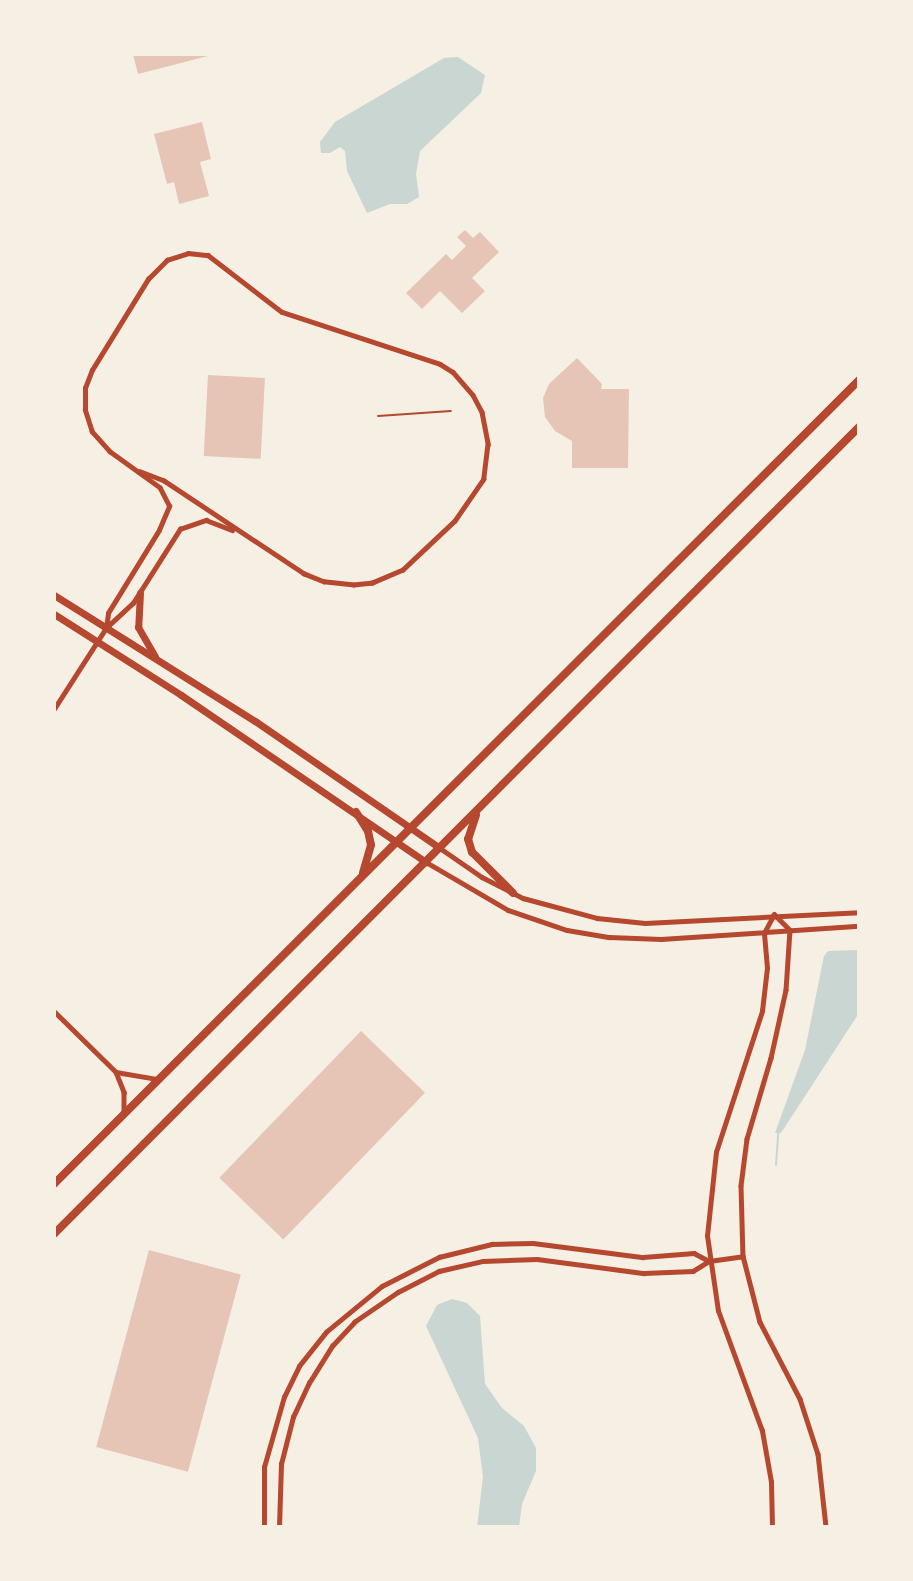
<!DOCTYPE html>
<html>
<head>
<meta charset="utf-8">
<style>
	body { margin:0 }
	#map { position:relative; width:913px; height:1581px; overflow:hidden; background:#f6efe4; font-family:Barlow,sans-serif }
	div>[style] { position:absolute }
	.water>* { inset:0; background:#c9d6d2 }
	.stream>* { height:2px; margin:-1px; padding:0 1px; transform-origin:1px; border-radius:1px; background:#c9d6d2 }
	.building>* { inset:0; background:#e6c5b7; transform-origin:0 0 }
	.service>* { height:2px; margin:-1px; padding:0 1px; transform-origin:1px; border-radius:1px; background:#b5482f }
	.minor>* { height:4.5px; margin:-2.25px; padding:0 2.25px; transform-origin:2.25px; border-radius:2.25px; background:#b5482f }
	.secondary>* { height:7px; margin:-3.5px; padding:0 3.5px; transform-origin:3.5px; border-radius:3.5px; background:#b5482f }
	.trunk>* { height:8px; margin:-4px; padding:0 4px; transform-origin:4px; border-radius:4px; background:#b5482f }
	span { translate:-50% -50%; white-space:nowrap; text-align:center; line-height:1.15; -webkit-text-stroke:5px #f6efe4; paint-order:stroke }
	.frame { position:absolute; inset:0; border:56px solid #f6efe4; pointer-events:none }
</style>
</head>
<body>
<div id="map">
	<div class="water">
		<div style="clip-path:polygon(458px 57px,485px 75px,481px 93px,420px 151px,416px 174px,419px 197px,407px 204px,390px 204px,367px 213px,347px 171px,345px 151px,340px 147px,330px 153px,321px 153px,320px 142px,335px 122px,444px 58px)"></div>
		<div style="clip-path:polygon(859px 950px,859px 1013px,781px 1133px,775px 1133px,805px 1050px,824px 956px,828px 951px)"></div>
		<div style="clip-path:polygon(452px 1299px,467px 1303px,480px 1316px,485px 1384px,502px 1408px,524px 1426px,536px 1448px,536px 1471px,522px 1504px,519px 1527px,477px 1527px,483px 1477px,478px 1438px,426px 1326px,437px 1305px)"></div>
	</div>
	<div class="stream">
		<div style="left:776px;top:1165px;width:32px;rotate:-86deg"></div>
	</div>
	<div class="building">
		<div style="clip-path:polygon(133px 54px,212px 54px,212px 55px,138px 74px)"></div>
		<div style="clip-path:polygon(202px 122px,211px 159px,200px 162px,209px 196px,179px 204px,174px 182px,167px 184px,154px 134px)"></div>
		<div style="clip-path:polygon(465px 230px,473px 238px,480px 232px,499px 252px,472px 278px,485px 291px,462px 313px,440px 291px,422px 309px,406px 293px,446px 254px,452px 260px,466px 246px,457px 237px)"></div>
		<div style="clip-path:polygon(577px 358px,602px 384px,601px 389px,629px 389px,628px 468px,572px 468px,572px 441px,555px 431px,545px 417px,543px 398px,549px 384px)"></div>
		<div style="left:208px;top:375px;width:57px;height:81px;rotate:3deg"></div>
		<div style="left:361px;top:1031px;width:89px;height:204px;rotate:44deg"></div>
		<div style="left:149px;top:1250px;width:95px;height:204px;rotate:15deg"></div>
	</div>
	<div class="service">
		<div style="left:378px;top:416px;width:73px;rotate:-3.9deg"></div>
	</div>
	<div class="minor">
		<div style="left:106px;top:628px;width:15px;rotate:-82deg"></div>
		<div style="left:108px;top:613px;width:97px;rotate:-58.4deg"></div>
		<div style="left:159px;top:530px;width:26px;rotate:-67deg"></div>
		<div style="left:169px;top:506px;width:20px;rotate:-117deg"></div>
		<div style="left:160px;top:488px;width:62px;rotate:-144.2deg"></div>
		<div style="left:110px;top:452px;width:27px;rotate:-132deg"></div>
		<div style="left:92px;top:432px;width:23px;rotate:-108deg"></div>
		<div style="left:85px;top:410px;width:22px;rotate:-90deg"></div>
		<div style="left:85px;top:388px;width:19px;rotate:-69deg"></div>
		<div style="left:92px;top:370px;width:107px;rotate:-58.4deg"></div>
		<div style="left:148px;top:279px;width:27px;rotate:-45deg"></div>
		<div style="left:167px;top:260px;width:22px;rotate:-18deg"></div>
		<div style="left:188px;top:253px;width:20px;rotate:6deg"></div>
		<div style="left:208px;top:255px;width:93px;rotate:37.6deg"></div>
		<div style="left:282px;top:312px;width:166px;rotate:18.2deg"></div>
		<div style="left:440px;top:364px;width:15px;rotate:32deg"></div>
		<div style="left:453px;top:372px;width:30px;rotate:49deg"></div>
		<div style="left:473px;top:395px;width:19px;rotate:62deg"></div>
		<div style="left:482px;top:412px;width:33px;rotate:79deg"></div>
		<div style="left:488px;top:444px;width:35px;rotate:97deg"></div>
		<div style="left:484px;top:479px;width:51px;rotate:124.6deg"></div>
		<div style="left:455px;top:521px;width:71px;rotate:136.7deg"></div>
		<div style="left:403px;top:570px;width:33px;rotate:157deg"></div>
		<div style="left:373px;top:583px;width:19px;rotate:174deg"></div>
		<div style="left:354px;top:585px;width:30px;rotate:-174deg"></div>
		<div style="left:324px;top:582px;width:22px;rotate:-158deg"></div>
		<div style="left:304px;top:574px;width:168px;rotate:-146.4deg"></div>
		<div style="left:164px;top:481px;width:26px;rotate:-159deg"></div>
		<div style="left:54px;top:709px;width:96px;rotate:-57.3deg"></div>
		<div style="left:106px;top:628px;width:37px;rotate:-43deg"></div>
		<div style="left:133px;top:603px;width:88px;rotate:-57.6deg"></div>
		<div style="left:180px;top:529px;width:28px;rotate:-19deg"></div>
		<div style="left:206px;top:520px;width:28px;rotate:21deg"></div>
		<div style="left:440px;top:848px;width:51px;rotate:34.6deg"></div>
		<div style="left:482px;top:877px;width:46px;rotate:27.1deg"></div>
		<div style="left:523px;top:898px;width:77px;rotate:15.1deg"></div>
		<div style="left:597px;top:918px;width:48px;rotate:5.9deg"></div>
		<div style="left:645px;top:923px;width:214px;rotate:-2.9deg"></div>
		<div style="left:426px;top:862px;width:95px;rotate:30.3deg"></div>
		<div style="left:508px;top:910px;width:62px;rotate:18.7deg"></div>
		<div style="left:567px;top:930px;width:43px;rotate:9.5deg"></div>
		<div style="left:609px;top:937px;width:52px;rotate:2.2deg"></div>
		<div style="left:661px;top:939px;width:198px;rotate:-3.8deg"></div>
		<div style="left:774px;top:914px;width:23px;rotate:45deg"></div>
		<div style="left:790px;top:930px;width:60px;rotate:93.8deg"></div>
		<div style="left:786px;top:990px;width:70px;rotate:102.4deg"></div>
		<div style="left:771px;top:1058px;width:84px;rotate:106.5deg"></div>
		<div style="left:747px;top:1139px;width:47px;rotate:97.3deg"></div>
		<div style="left:741px;top:1186px;width:70px;rotate:88.4deg"></div>
		<div style="left:743px;top:1256px;width:68px;rotate:75.6deg"></div>
		<div style="left:760px;top:1322px;width:87px;rotate:62.5deg"></div>
		<div style="left:800px;top:1399px;width:58px;rotate:71.9deg"></div>
		<div style="left:818px;top:1454px;width:73px;rotate:83.7deg"></div>
		<div style="left:54px;top:1011px;width:87px;rotate:44.5deg"></div>
		<div style="left:116px;top:1072px;width:22px;rotate:68deg"></div>
		<div style="left:124px;top:1092px;width:21px;rotate:90deg"></div>
		<div style="left:116px;top:1072px;width:42px;rotate:9.7deg"></div>
		<div style="left:264px;top:1527px;width:60px;rotate:-90deg"></div>
		<div style="left:264px;top:1467px;width:73px;rotate:-74.1deg"></div>
		<div style="left:284px;top:1397px;width:34px;rotate:-64deg"></div>
		<div style="left:299px;top:1366px;width:43px;rotate:-51.5deg"></div>
		<div style="left:326px;top:1332px;width:72px;rotate:-39.4deg"></div>
		<div style="left:382px;top:1286px;width:64px;rotate:-27deg"></div>
		<div style="left:439px;top:1257px;width:55px;rotate:-13.8deg"></div>
		<div style="left:492px;top:1244px;width:41px;rotate:-1.4deg"></div>
		<div style="left:533px;top:1243px;width:111px;rotate:7.3deg"></div>
		<div style="left:643px;top:1257px;width:51px;rotate:-4.5deg"></div>
		<div style="left:694px;top:1253px;width:17px;rotate:28deg"></div>
		<div style="left:279px;top:1527px;width:63px;rotate:-88.2deg"></div>
		<div style="left:281px;top:1464px;width:49px;rotate:-75.7deg"></div>
		<div style="left:293px;top:1417px;width:38px;rotate:-65deg"></div>
		<div style="left:309px;top:1383px;width:44px;rotate:-58.1deg"></div>
		<div style="left:332px;top:1346px;width:33px;rotate:-47deg"></div>
		<div style="left:354px;top:1322px;width:53px;rotate:-34.3deg"></div>
		<div style="left:398px;top:1292px;width:46px;rotate:-27.1deg"></div>
		<div style="left:439px;top:1271px;width:45px;rotate:-12.8deg"></div>
		<div style="left:483px;top:1261px;width:54px;rotate:-2.1deg"></div>
		<div style="left:537px;top:1259px;width:108px;rotate:7.5deg"></div>
		<div style="left:644px;top:1273px;width:49px;rotate:-2.3deg"></div>
		<div style="left:693px;top:1271px;width:19px;rotate:-32deg"></div>
		<div style="left:709px;top:1261px;width:34px;rotate:-8deg"></div>
		<div style="left:772px;top:1527px;width:45px;rotate:-91.3deg"></div>
		<div style="left:771px;top:1482px;width:52px;rotate:-100deg"></div>
		<div style="left:762px;top:1431px;width:128px;rotate:-110.1deg"></div>
		<div style="left:718px;top:1311px;width:76px;rotate:-98.3deg"></div>
		<div style="left:707px;top:1236px;width:84px;rotate:-83.9deg"></div>
		<div style="left:716px;top:1152px;width:148px;rotate:-71.9deg"></div>
		<div style="left:762px;top:1011px;width:43px;rotate:-83.4deg"></div>
		<div style="left:767px;top:968px;width:35px;rotate:-95deg"></div>
		<div style="left:764px;top:933px;width:21px;rotate:-62deg"></div>
	</div>
	<div class="secondary">
		<div style="left:140px;top:593px;width:34px;rotate:93deg"></div>
		<div style="left:138px;top:627px;width:34px;rotate:60deg"></div>
		<div style="left:54px;top:595px;width:237px;rotate:32.1deg"></div>
		<div style="left:255px;top:721px;width:224px;rotate:34.5deg"></div>
		<div style="left:54px;top:614px;width:151px;rotate:32.5deg"></div>
		<div style="left:181px;top:695px;width:297px;rotate:34.3deg"></div>
	</div>
	<div class="trunk">
		<div style="left:356px;top:812px;width:22px;rotate:58deg"></div>
		<div style="left:368px;top:831px;width:14px;rotate:78deg"></div>
		<div style="left:371px;top:845px;width:29px;rotate:106deg"></div>
		<div style="left:476px;top:815px;width:25px;rotate:108deg"></div>
		<div style="left:468px;top:839px;width:14px;rotate:73deg"></div>
		<div style="left:472px;top:852px;width:58px;rotate:45deg"></div>
		<div style="left:54px;top:1184px;width:1138px;rotate:-44.96deg"></div>
		<div style="left:54px;top:1234px;width:1140px;rotate:-45.07deg"></div>
	</div>
	<div class="frame"></div>
</div>
</body>
</html>
